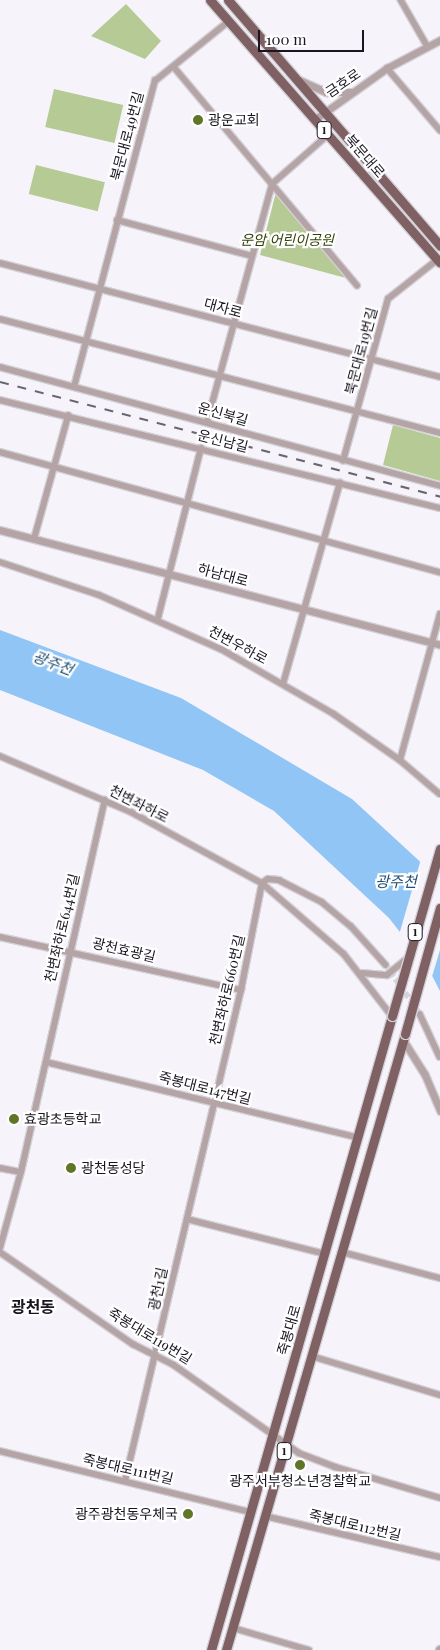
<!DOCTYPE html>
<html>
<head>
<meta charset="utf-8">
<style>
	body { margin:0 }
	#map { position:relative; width:440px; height:1650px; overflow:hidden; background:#f6f4fa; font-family:"Playfair Display","Noto Sans KR",serif }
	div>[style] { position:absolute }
	.green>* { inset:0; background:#b5ca94; transform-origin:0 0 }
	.water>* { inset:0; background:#90c5f5 }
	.pier>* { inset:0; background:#f6f4fa }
	.minor-tunnel>* { height:5.5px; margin-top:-2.75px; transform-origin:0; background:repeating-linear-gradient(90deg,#d5d3d9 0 5.5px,transparent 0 8.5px) }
	.roads { filter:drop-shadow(1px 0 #d3d0d7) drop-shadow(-1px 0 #d3d0d7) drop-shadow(0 1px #d3d0d7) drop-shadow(0 -1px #d3d0d7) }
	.minor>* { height:5.5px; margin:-2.75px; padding:0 2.75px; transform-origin:2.75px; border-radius:2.75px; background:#b5a4a5 }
	.tertiary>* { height:7px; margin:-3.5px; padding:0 3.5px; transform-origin:3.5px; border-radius:3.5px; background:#b5a4a5 }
	.primary>* { height:9px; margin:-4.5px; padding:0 4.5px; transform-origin:4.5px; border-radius:4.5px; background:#7f6163 }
	.rail>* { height:2px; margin-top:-1px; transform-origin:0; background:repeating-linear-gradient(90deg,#68656f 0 9px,transparent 0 18px) }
	.bridges { filter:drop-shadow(1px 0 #d3d0d7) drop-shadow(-1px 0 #d3d0d7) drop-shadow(0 1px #d3d0d7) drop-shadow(0 -1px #d3d0d7) }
	.primary-bridge>* { height:9px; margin:-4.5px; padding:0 4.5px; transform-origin:4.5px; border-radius:4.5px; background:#7f6163 }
	.dots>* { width:14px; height:14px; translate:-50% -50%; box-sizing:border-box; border:2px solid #fff; border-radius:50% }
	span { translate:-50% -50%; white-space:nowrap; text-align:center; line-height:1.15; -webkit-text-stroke:4.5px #fff; paint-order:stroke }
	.shield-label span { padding:1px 4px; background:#fff; border:1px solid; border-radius:4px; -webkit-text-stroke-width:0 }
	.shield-label { font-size:12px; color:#191521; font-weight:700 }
	.street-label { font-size:14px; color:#191521 }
	.poi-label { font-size:14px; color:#191521 }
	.left { translate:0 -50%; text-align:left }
	.right { translate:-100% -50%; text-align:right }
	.park-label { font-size:14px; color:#314307; font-style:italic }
	.water-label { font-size:15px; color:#205077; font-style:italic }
	.quarter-label { font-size:16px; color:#191521; font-weight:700 }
	.scale { position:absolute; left:258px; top:30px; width:106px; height:22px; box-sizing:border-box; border:2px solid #191521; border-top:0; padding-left:6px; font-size:15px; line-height:18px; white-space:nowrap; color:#191521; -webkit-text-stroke:4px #fff; paint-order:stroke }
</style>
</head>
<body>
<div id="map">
	<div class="green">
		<div style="clip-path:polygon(126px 4px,161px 41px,145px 59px,91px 36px)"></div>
		<div style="left:54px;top:89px;width:71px;height:39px;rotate:13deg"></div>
		<div style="left:36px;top:165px;width:71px;height:30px;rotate:14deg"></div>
		<div style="clip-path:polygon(276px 192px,346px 278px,260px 255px)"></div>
		<div style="clip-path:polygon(393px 425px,440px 438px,440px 481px,383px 465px)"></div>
	</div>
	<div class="water">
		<div style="clip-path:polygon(0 630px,181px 698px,352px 799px,440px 880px,440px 991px,428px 968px,389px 918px,274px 811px,203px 770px,0 690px)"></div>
	</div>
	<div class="pier">
		<div style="clip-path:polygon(421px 859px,440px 876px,440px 950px,431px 980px,399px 935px)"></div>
	</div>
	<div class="minor-tunnel">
		<div style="left:386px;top:965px;width:60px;rotate:55.2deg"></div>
	</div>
	<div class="roads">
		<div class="minor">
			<div style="left:401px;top:0;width:54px;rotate:60.1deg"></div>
			<div style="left:174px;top:67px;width:285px;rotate:50deg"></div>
			<div style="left:387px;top:68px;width:82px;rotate:49.5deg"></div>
			<div style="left:117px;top:220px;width:140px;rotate:14.9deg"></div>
			<div style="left:0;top:263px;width:455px;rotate:14.5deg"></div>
			<div style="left:0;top:319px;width:455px;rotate:14.5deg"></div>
			<div style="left:0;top:367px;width:456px;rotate:15.1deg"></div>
			<div style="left:74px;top:387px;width:317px;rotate:-75.2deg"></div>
			<div style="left:155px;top:81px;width:95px;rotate:-39deg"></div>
			<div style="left:0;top:400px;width:453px;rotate:13.8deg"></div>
			<div style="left:207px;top:422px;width:247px;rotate:-74.7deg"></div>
			<div style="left:272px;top:184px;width:74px;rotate:-41.2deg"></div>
			<div style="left:0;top:452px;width:456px;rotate:15.3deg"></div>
			<div style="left:343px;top:461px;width:168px;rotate:-74.5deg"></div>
			<div style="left:388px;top:299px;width:63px;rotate:-38.5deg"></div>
			<div style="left:34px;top:539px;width:128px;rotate:-74.5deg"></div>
			<div style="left:0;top:562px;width:104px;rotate:18.4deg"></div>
			<div style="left:99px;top:595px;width:133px;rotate:23.9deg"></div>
			<div style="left:221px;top:649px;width:130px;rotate:29.9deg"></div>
			<div style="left:334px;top:714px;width:80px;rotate:34.9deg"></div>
			<div style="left:400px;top:760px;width:52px;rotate:40.4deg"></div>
			<div style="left:158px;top:618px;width:175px;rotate:-75.8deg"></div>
			<div style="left:283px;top:684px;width:209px;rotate:-74.2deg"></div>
			<div style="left:0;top:756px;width:142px;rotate:23.1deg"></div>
			<div style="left:131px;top:812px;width:149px;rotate:28.5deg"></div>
			<div style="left:262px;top:883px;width:108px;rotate:40.9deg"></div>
			<div style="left:344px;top:954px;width:78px;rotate:52.3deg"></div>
			<div style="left:400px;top:760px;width:151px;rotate:-74.7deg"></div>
			<div style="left:0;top:937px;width:247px;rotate:12.4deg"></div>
			<div style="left:362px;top:973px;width:25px;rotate:5deg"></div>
			<div style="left:387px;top:975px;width:27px;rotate:-39deg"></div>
			<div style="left:420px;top:1014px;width:47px;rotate:65.1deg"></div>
			<div style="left:46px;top:1062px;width:322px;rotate:13.6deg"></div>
			<div style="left:0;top:1168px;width:21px;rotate:11deg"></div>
			<div style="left:187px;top:1219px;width:142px;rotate:14.2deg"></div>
			<div style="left:0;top:1248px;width:79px;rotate:-74.6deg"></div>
			<div style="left:21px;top:1172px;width:381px;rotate:-77.3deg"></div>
			<div style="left:0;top:1252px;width:162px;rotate:34.7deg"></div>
			<div style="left:133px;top:1344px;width:46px;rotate:27.1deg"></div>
			<div style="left:174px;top:1365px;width:153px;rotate:35.1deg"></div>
			<div style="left:299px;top:1453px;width:39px;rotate:21deg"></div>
			<div style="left:335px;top:1467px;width:109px;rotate:16.4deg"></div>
			<div style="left:342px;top:1252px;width:101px;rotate:14.9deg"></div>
			<div style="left:311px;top:1356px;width:135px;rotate:16.8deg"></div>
			<div style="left:0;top:1451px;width:257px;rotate:13.7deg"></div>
			<div style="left:125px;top:1481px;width:505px;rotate:-76.71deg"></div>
			<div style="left:241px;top:990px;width:109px;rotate:-78.9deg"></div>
			<div style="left:262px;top:883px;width:7px;rotate:-34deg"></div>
			<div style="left:268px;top:879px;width:11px;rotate:5deg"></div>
			<div style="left:279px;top:880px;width:48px;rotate:27.1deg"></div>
			<div style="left:322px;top:902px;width:38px;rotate:40deg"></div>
			<div style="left:351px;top:926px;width:52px;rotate:48.1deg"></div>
			<div style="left:265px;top:1516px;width:180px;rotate:13.2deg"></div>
			<div style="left:233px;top:1628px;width:79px;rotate:16.1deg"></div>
			<div style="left:439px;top:1650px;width:1px;rotate:-45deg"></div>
		</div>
		<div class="tertiary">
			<div style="left:299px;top:80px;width:30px;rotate:24deg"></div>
			<div style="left:326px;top:92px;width:25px"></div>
			<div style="left:314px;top:120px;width:90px;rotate:-35.5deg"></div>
			<div style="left:387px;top:68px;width:60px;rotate:-27.8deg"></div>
			<div style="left:0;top:530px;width:455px;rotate:14.6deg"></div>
			<div style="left:403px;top:1040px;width:41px;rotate:57.8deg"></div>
			<div style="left:425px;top:1075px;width:39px;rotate:67deg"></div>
		</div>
		<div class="primary">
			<div style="left:210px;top:0;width:349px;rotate:48.8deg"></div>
			<div style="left:228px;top:0;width:325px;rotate:49.2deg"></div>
			<div style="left:211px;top:1650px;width:659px;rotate:-74.07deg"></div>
			<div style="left:226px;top:1650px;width:641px;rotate:-73.8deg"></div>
		</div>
	</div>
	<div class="rail">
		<div style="left:0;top:382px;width:455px;rotate:14.6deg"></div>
	</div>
	<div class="bridges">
		<div class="primary-bridge">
			<div style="left:392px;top:1016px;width:174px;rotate:-74deg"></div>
			<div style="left:405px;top:1034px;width:131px;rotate:-74.5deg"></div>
		</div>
	</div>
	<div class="dots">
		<div style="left:198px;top:120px;background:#5f7628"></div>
		<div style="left:14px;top:1119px;background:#5f7628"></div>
		<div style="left:71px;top:1168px;background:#5f7628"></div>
		<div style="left:300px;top:1465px;background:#5f7628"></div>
		<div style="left:188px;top:1514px;background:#5f7628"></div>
	</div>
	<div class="shield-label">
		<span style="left:324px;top:130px">1</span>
		<span style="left:415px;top:932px">1</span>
		<span style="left:284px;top:1451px">1</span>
	</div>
	<div class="street-label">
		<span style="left:343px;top:83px;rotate:-34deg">금호로</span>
		<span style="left:127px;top:136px;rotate:-75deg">북문대로49번길</span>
		<span style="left:365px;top:156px;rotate:49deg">북문대로</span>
		<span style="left:223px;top:308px;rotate:15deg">대자로</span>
		<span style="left:361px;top:351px;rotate:-75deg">북문대로19번길</span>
		<span style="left:223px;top:414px;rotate:16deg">운신북길</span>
		<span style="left:223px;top:441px;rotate:14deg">운신남길</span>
		<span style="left:223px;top:575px;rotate:15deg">하남대로</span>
		<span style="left:238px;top:645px;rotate:28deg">천변우하로</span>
		<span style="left:139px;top:804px;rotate:27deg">천변좌하로</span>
		<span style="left:62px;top:928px;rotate:-77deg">천변좌하로644번길</span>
		<span style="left:124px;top:950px;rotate:13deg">광천효광길</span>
		<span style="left:227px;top:990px;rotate:-77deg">천변좌하로660번길</span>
		<span style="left:205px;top:1088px;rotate:14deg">죽봉대로147번길</span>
		<span style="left:158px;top:1289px;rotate:-78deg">광천1길</span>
		<span style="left:289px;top:1330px;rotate:-74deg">죽봉대로</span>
		<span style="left:150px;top:1336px;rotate:31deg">죽봉대로119번길</span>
		<span style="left:128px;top:1469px;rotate:13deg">죽봉대로111번길</span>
		<span style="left:355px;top:1525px;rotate:13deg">죽봉대로112번길</span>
	</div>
	<div class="poi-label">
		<span class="left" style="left:208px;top:120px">광운교회</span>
		<span class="left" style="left:24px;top:1119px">효광초등학교</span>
		<span class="left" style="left:81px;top:1168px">광천동성당</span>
		<span style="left:300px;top:1481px">광주서부청소년경찰학교</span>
		<span class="right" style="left:178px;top:1514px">광주광천동우체국</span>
	</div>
	<div class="park-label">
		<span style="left:287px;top:240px">운암 어린이공원</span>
	</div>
	<div class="water-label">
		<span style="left:53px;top:663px;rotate:21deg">광주천</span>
		<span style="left:396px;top:882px">광주천</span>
	</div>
	<div class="quarter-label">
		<span style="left:33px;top:1307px">광천동</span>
	</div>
	<div class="scale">100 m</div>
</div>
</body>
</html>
